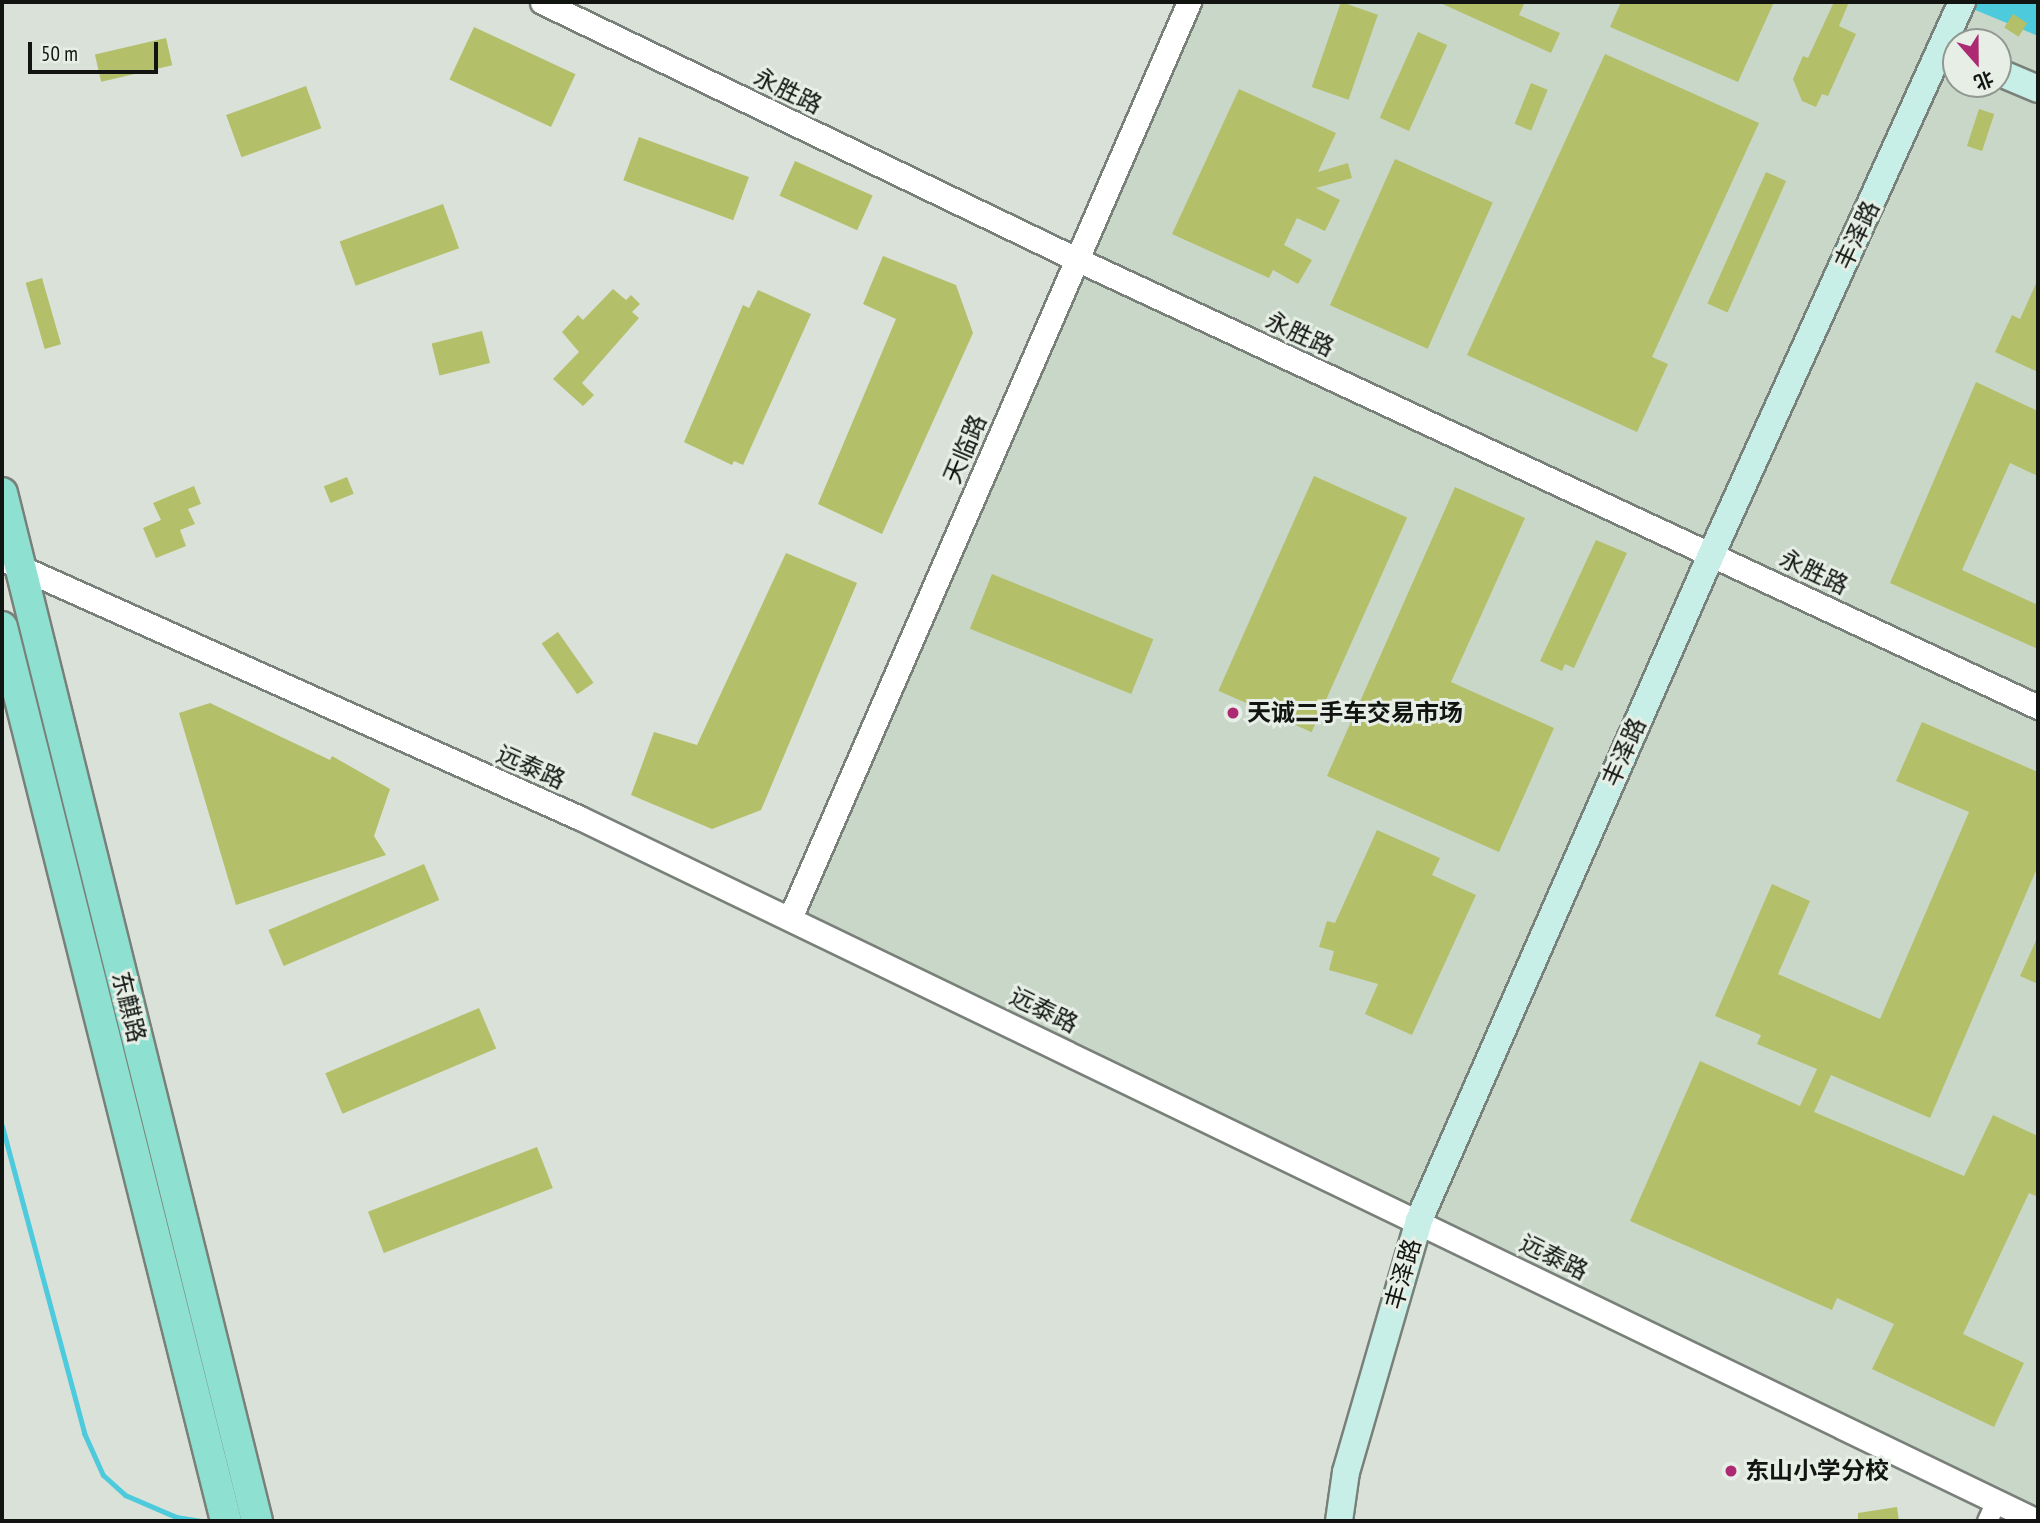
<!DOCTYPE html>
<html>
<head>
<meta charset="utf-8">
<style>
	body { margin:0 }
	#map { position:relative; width:2040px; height:1523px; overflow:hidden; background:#d9e1d9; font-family:"PT Sans Narrow","Noto Sans SC",sans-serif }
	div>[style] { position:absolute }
	.built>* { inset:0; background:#c9d7c9 }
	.water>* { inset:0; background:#4dcadb }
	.stream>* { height:5px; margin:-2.5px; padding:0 2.5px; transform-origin:2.5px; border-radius:2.5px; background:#4dcadb }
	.building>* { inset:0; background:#b4bf6a; transform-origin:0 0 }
	.roads { filter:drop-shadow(2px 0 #798079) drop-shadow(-2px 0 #798079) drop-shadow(0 2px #798079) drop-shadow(0 -2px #798079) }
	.minor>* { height:19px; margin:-9.5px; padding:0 9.5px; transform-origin:9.5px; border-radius:9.5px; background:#fff }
	.tertiary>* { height:23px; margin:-11.5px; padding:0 11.5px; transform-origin:11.5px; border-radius:11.5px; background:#fff }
	.secondary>* { height:26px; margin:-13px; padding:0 13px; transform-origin:13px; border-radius:13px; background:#c7efe7 }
	.primary>* { height:30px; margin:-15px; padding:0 15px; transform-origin:15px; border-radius:15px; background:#8ee0d0 }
	.dots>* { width:19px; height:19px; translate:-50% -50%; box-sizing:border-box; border:4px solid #e6eee6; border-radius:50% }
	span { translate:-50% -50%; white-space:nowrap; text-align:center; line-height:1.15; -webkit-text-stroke:6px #e6eee6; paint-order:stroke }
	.street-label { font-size:24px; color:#111411 }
	.poi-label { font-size:24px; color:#111411; font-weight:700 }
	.left { translate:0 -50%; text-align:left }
	.frame { position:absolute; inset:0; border:4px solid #111411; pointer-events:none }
	.north { position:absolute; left:1942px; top:28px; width:70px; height:70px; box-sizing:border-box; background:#e6eee6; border:2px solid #919791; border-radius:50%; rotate:159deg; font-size:19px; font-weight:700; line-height:28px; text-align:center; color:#111411 }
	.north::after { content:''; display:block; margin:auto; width:24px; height:32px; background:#ad2972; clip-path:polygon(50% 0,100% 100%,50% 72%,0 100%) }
	.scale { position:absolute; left:28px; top:42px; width:130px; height:32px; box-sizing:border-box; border:4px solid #111411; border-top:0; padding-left:9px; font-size:21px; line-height:24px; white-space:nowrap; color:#111411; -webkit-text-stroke:5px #e6eee6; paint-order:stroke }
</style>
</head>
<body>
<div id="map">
	<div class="built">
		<div style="clip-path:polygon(evenodd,1202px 2px,2038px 2px,2038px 1521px,790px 918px,1076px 259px,1202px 2px,1956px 42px,1998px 42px,1998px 84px,1956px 84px,1956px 42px)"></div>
	</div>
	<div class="water">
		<div style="clip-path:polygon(1956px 2px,2038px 2px,2038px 36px)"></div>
	</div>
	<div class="stream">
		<div style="left:2px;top:1126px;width:318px;rotate:75deg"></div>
		<div style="left:84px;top:1433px;width:46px;rotate:65.7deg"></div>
		<div style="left:103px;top:1475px;width:30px;rotate:42deg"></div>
		<div style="left:125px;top:1495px;width:56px;rotate:23.3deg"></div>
		<div style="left:176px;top:1517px;width:25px;rotate:9deg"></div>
	</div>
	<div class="building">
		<div style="left:1341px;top:2px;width:39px;height:90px;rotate:19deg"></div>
		<div style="clip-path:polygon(1438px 2px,1525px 2px,1519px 15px,1560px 33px,1551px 53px)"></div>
		<div style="clip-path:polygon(1621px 2px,1774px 2px,1738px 82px,1610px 27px)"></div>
		<div style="clip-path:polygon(1834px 2px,1849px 2px,1839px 26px,1856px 34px,1828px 96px,1822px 94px,1816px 107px,1802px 101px,1793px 79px,1803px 56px,1808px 58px)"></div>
		<div style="left:2013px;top:14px;width:17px;height:16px;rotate:33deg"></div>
		<div style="left:474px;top:27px;width:112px;height:58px;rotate:25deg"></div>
		<div style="left:1418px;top:32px;width:32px;height:94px;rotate:24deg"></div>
		<div style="left:166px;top:38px;width:28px;height:73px;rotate:77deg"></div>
		<div style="clip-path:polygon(1605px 54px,1759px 123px,1652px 357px,1668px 364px,1637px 432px,1467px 355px)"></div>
		<div style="left:1531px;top:83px;width:18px;height:44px;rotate:22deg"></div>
		<div style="left:306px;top:86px;width:45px;height:85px;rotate:70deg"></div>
		<div style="clip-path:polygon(1239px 89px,1336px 133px,1318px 172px,1348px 163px,1352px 178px,1316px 188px,1340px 200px,1325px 231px,1297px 218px,1284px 245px,1312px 260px,1298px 284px,1273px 270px,1269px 278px,1172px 234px)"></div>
		<div style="left:1979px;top:109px;width:16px;height:39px;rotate:18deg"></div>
		<div style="left:639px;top:137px;width:117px;height:46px;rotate:20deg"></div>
		<div style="left:1395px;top:159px;width:107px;height:160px;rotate:24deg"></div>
		<div style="left:795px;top:161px;width:85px;height:38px;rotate:24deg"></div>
		<div style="left:1766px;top:172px;width:22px;height:144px;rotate:24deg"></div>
		<div style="left:443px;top:204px;width:47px;height:110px;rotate:70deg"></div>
		<div style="clip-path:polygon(883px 256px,956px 285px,973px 333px,882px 534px,818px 504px,896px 319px,863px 304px)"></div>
		<div style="left:42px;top:278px;width:69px;height:17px;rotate:74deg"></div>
		<div style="clip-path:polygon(2038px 279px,2038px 372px,1995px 352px,2012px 315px,2020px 319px)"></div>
		<div style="clip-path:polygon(613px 289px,626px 300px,631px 295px,640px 304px,632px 312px,639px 318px,582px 383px,594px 395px,583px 406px,553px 379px,579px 352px,562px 332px,578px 315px,583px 320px)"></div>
		<div style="clip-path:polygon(758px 290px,811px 314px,743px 465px,734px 461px,732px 465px,684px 442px,743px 305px,749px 308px)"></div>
		<div style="left:482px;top:331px;width:33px;height:52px;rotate:76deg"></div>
		<div style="clip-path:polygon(1976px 382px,2038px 411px,2038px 476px,2010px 463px,1962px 570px,2038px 605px,2038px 649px,1890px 583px)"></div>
		<div style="left:1314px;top:476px;width:102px;height:235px;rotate:24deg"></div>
		<div style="left:347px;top:477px;width:18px;height:25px;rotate:68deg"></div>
		<div style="clip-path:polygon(194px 486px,201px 504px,188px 509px,195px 524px,180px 530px,186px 546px,156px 558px,143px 528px,161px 520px,153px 503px)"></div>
		<div style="clip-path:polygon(1455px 487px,1525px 518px,1451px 682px,1554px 728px,1499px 852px,1327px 776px)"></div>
		<div style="clip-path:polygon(1596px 540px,1627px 553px,1574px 668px,1565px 664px,1562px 671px,1540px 661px)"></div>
		<div style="clip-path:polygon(786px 553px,857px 583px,761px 810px,712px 829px,631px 795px,654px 732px,697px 745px)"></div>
		<div style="left:992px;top:574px;width:174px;height:59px;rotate:22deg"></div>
		<div style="left:558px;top:632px;width:62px;height:20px;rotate:55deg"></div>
		<div style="clip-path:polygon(210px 703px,330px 760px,332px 756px,390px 789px,374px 836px,386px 855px,236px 905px,179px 713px)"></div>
		<div style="clip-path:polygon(1922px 722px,2038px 772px,2038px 866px,1930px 1118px,1831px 1075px,1814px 1112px,1964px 1176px,1993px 1115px,2038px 1136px,2038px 1197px,2029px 1193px,1963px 1334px,2024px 1363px,1994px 1427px,1872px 1369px,1894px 1324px,1837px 1298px,1832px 1310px,1630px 1221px,1700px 1061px,1800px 1106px,1817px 1069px,1757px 1044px,1761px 1035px,1715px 1016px,1772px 884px,1810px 901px,1778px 974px,1880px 1019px,1969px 812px,1896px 781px)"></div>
		<div style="clip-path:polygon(1377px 830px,1440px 858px,1432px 875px,1476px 895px,1412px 1035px,1365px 1014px,1378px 984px,1329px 970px,1334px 951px,1319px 947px,1327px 921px,1335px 923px)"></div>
		<div style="left:424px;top:864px;width:39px;height:169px;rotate:67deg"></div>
		<div style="clip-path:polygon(2038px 936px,2038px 984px,2020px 976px)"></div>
		<div style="left:479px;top:1008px;width:44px;height:167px;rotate:67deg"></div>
		<div style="left:537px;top:1147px;width:44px;height:181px;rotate:69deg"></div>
		<div style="clip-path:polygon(1897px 1507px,1899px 1521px,1858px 1521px,1858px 1513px)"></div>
	</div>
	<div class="roads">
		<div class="minor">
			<div style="left:1987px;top:1521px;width:22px;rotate:-66deg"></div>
		</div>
		<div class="tertiary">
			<div style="left:542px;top:2px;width:593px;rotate:25.7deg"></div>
			<div style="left:1076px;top:259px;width:1061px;rotate:24.97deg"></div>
			<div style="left:2px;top:559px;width:633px;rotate:24.14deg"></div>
			<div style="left:580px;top:818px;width:1618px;rotate:25.76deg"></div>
			<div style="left:790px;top:918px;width:999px;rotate:-66.46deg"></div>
		</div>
		<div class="secondary">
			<div style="left:1998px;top:72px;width:43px;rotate:23deg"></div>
			<div style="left:1339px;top:1521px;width:49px;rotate:-81.9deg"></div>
			<div style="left:1346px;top:1472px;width:262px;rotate:-73.8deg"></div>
			<div style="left:1419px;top:1220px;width:729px;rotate:-66.29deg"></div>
			<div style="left:1712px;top:553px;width:605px;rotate:-65.6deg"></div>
		</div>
		<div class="primary">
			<div style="left:2px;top:493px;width:1059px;rotate:76.07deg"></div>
			<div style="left:2px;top:627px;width:922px;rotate:75.93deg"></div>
		</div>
	</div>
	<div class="dots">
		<div style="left:1233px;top:713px;background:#ad2972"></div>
		<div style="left:1731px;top:1471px;background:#ad2972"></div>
	</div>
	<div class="street-label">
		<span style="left:788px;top:91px;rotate:26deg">永胜路</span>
		<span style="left:1857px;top:235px;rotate:-65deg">丰泽路</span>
		<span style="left:1300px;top:334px;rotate:25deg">永胜路</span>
		<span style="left:965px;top:449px;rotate:-67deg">天临路</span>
		<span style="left:1814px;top:572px;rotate:25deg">永胜路</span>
		<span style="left:1624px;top:752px;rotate:-66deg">丰泽路</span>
		<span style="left:531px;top:767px;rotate:24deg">远泰路</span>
		<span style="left:129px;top:1007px;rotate:76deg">东麒路</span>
		<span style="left:1044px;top:1010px;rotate:26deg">远泰路</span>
		<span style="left:1554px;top:1257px;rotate:26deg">远泰路</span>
		<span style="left:1403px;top:1274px;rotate:-74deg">丰泽路</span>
	</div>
	<div class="poi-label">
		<span class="left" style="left:1247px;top:713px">天诚二手车交易市场</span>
		<span class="left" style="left:1745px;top:1471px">东山小学分校</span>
	</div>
	<div class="frame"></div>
	<div class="north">北</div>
	<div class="scale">50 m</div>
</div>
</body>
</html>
